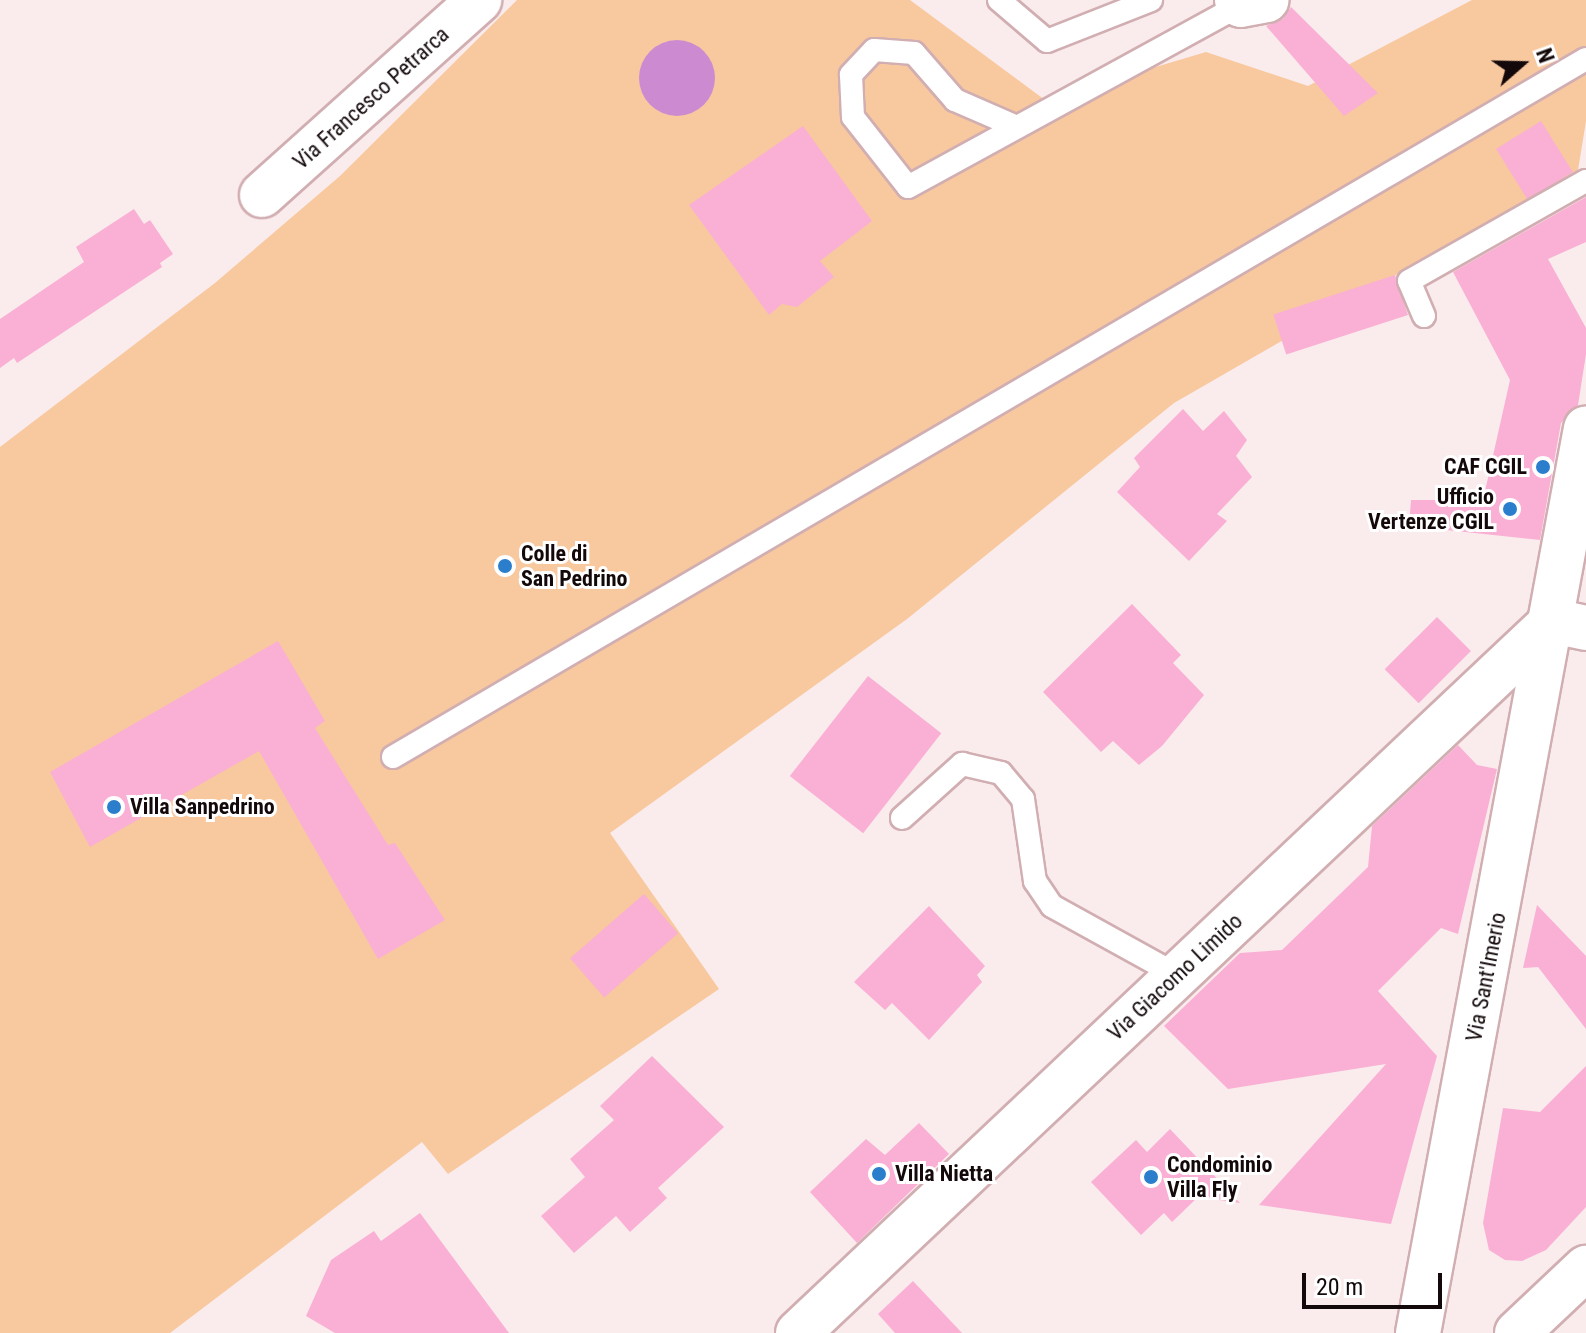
<!DOCTYPE html>
<html>
<head>
<meta charset="utf-8">
<style>
	body { margin:0 }
	#map { position:relative; width:1586px; height:1333px; overflow:hidden; background:#faebec; font-family:"Roboto Condensed",sans-serif }
	div>[style] { position:absolute }
	.green>* { inset:0; background:#f8c89f }
	.water>* { inset:0; background:#cc8bd1 }
	.round { border-radius:50% }
	.building>* { inset:0; background:#fab0d4; transform-origin:0 0 }
	.roads { filter:drop-shadow(2px 0 #d1aeb1) drop-shadow(-2px 0 #d1aeb1) drop-shadow(0 2px #d1aeb1) drop-shadow(0 -2px #d1aeb1) }
	.service>* { height:22px; margin:-11px; padding:0 11px; transform-origin:11px; border-radius:11px; background:#fff }
	.minor>* { height:44px; margin:-22px; padding:0 22px; transform-origin:22px; border-radius:22px; background:#fff }
	.tertiary>* { height:44px; margin:-22px; padding:0 22px; transform-origin:22px; border-radius:22px; background:#fff }
	.primary>* { height:44px; margin:-22px; padding:0 22px; transform-origin:22px; border-radius:22px; background:#fff }
	.dots>* { width:22px; height:22px; translate:-50% -50%; box-sizing:border-box; border:4px solid #fff; border-radius:50% }
	span { translate:-50% -50%; white-space:nowrap; text-align:center; line-height:1.15; -webkit-text-stroke:6px #fff; paint-order:stroke }
	.street-label { font-size:22px; color:#14090a }
	.poi-label { font-size:22px; color:#14090a; font-weight:700 }
	.right { translate:-100% -50%; text-align:right }
	.left { translate:0 -50%; text-align:left }
	.north { position:absolute; left:1482px; top:24px; width:80px; height:80px; -webkit-text-stroke:6px #fff; paint-order:stroke; rotate:70deg; font-size:22px; font-weight:700; line-height:32px; text-align:center; color:#14090a }
	.north::after { content:''; display:block; margin:auto; width:28px; height:36px; background:#14090a; clip-path:polygon(50% 0,100% 100%,50% 72%,0 100%) }
	.scale { position:absolute; left:1302px; top:1273px; width:140px; height:36px; box-sizing:border-box; border:4px solid #14090a; border-top:0; padding-left:10px; font-size:24px; line-height:28px; white-space:nowrap; color:#14090a; -webkit-text-stroke:6px #fff; paint-order:stroke }
</style>
</head>
<body>
<div id="map">
	<div class="green">
		<div style="clip-path:polygon(517px 0,910px 0,1045px 100px,1206px 52px,1308px 86px,1472px 0,1586px 0,1586px 121px,1578px 170px,1174px 403px,907px 619px,610px 833px,719px 989px,448px 1174px,422px 1142px,170px 1333px,0 1333px,0 447px,215px 283px,340px 176px)"></div>
	</div>
	<div class="water">
		<div class="round" style="left:639px;top:40px;width:76px;height:76px"></div>
	</div>
	<div class="building">
		<div style="clip-path:polygon(1291px 7px,1378px 93px,1344px 116px,1266px 26px,1283px 19px)"></div>
		<div style="left:1541px;top:121px;width:60px;height:53px;rotate:58deg"></div>
		<div style="clip-path:polygon(803px 126px,872px 221px,820px 261px,834px 277px,797px 307px,782px 304px,769px 315px,689px 205px)"></div>
		<div style="clip-path:polygon(1586px 197px,1586px 242px,1548px 259px,1586px 328px,1586px 354px,1578px 405px,1561px 423px,1540px 540px,1409px 526px,1411px 500px,1483px 500px,1510px 380px,1453px 272px)"></div>
		<div style="clip-path:polygon(134px 209px,144px 224px,150px 220px,173px 254px,160px 263px,162px 267px,17px 363px,14px 358px,0 368px,0 319px,84px 262px,76px 247px)"></div>
		<div style="left:1395px;top:275px;width:42px;height:128px;rotate:72deg"></div>
		<div style="clip-path:polygon(1183px 409px,1203px 431px,1224px 411px,1247px 440px,1236px 456px,1252px 477px,1217px 514px,1227px 521px,1189px 561px,1117px 492px,1140px 467px,1134px 458px)"></div>
		<div style="clip-path:polygon(1132px 604px,1181px 655px,1173px 663px,1204px 695px,1162px 746px,1139px 765px,1113px 741px,1101px 752px,1043px 692px)"></div>
		<div style="left:1437px;top:617px;width:48px;height:74px;rotate:45deg"></div>
		<div style="clip-path:polygon(278px 641px,325px 721px,315px 728px,388px 845px,395px 843px,445px 920px,378px 959px,259px 751px,90px 847px,50px 772px)"></div>
		<div style="left:868px;top:676px;width:93px;height:127px;rotate:38deg"></div>
		<div style="clip-path:polygon(1458px 745px,1477px 765px,1497px 769px,1458px 934px,1441px 928px,1378px 991px,1437px 1056px,1391px 1224px,1259px 1205px,1386px 1064px,1228px 1089px,1164px 1026px,1240px 953px,1282px 950px,1368px 867px,1372px 826px)"></div>
		<div style="left:644px;top:894px;width:52px;height:98px;rotate:49deg"></div>
		<div style="clip-path:polygon(1537px 905px,1586px 956px,1586px 1029px,1538px 967px,1523px 968px)"></div>
		<div style="clip-path:polygon(929px 906px,985px 966px,977px 975px,982px 982px,929px 1040px,892px 1003px,885px 1010px,854px 982px)"></div>
		<div style="clip-path:polygon(652px 1056px,724px 1127px,658px 1188px,667px 1198px,630px 1232px,616px 1216px,574px 1253px,541px 1216px,585px 1177px,570px 1159px,614px 1120px,600px 1106px)"></div>
		<div style="clip-path:polygon(1586px 1066px,1586px 1207px,1546px 1250px,1522px 1261px,1505px 1260px,1489px 1250px,1483px 1223px,1503px 1108px,1540px 1112px)"></div>
		<div style="clip-path:polygon(919px 1123px,949px 1154px,857px 1243px,810px 1192px,866px 1139px,885px 1155px)"></div>
		<div style="clip-path:polygon(1170px 1129px,1240px 1203px,1198px 1197px,1172px 1222px,1164px 1213px,1141px 1235px,1091px 1182px,1136px 1140px,1147px 1152px)"></div>
		<div style="clip-path:polygon(420px 1213px,509px 1333px,335px 1333px,306px 1316px,331px 1260px,374px 1231px,381px 1241px)"></div>
		<div style="clip-path:polygon(913px 1281px,962px 1333px,895px 1333px,878px 1314px)"></div>
	</div>
	<div class="roads">
		<div class="service">
			<div style="left:999px;top:0;width:63px;rotate:40.5deg"></div>
			<div style="left:1047px;top:41px;width:112px;rotate:-21.5deg"></div>
			<div style="left:1017px;top:127px;width:68px;rotate:-156.5deg"></div>
			<div style="left:955px;top:100px;width:62px;rotate:-131.1deg"></div>
			<div style="left:914px;top:53px;width:40px;rotate:-175.7deg"></div>
			<div style="left:874px;top:50px;width:34px;rotate:133deg"></div>
			<div style="left:851px;top:75px;width:42px;rotate:87.3deg"></div>
			<div style="left:853px;top:117px;width:89px;rotate:51.8deg"></div>
			<div style="left:908px;top:187px;width:379px;rotate:-28.7deg"></div>
			<div style="left:1424px;top:316px;width:38px;rotate:-113deg"></div>
			<div style="left:1409px;top:281px;width:203px;rotate:-29.5deg"></div>
			<div style="left:393px;top:757px;width:1382px;rotate:-30.33deg"></div>
			<div style="left:902px;top:818px;width:81px;rotate:-42deg"></div>
			<div style="left:962px;top:764px;width:40px;rotate:13deg"></div>
			<div style="left:1001px;top:773px;width:34px;rotate:50deg"></div>
			<div style="left:1023px;top:799px;width:83px;rotate:81.7deg"></div>
			<div style="left:1035px;top:881px;width:30px;rotate:56deg"></div>
			<div style="left:1052px;top:906px;width:143px;rotate:28.9deg"></div>
		</div>
		<div class="minor">
			<div style="left:1237px;top:0;width:6px;rotate:51deg"></div>
			<div style="left:1241px;top:5px;width:26px;rotate:-11deg"></div>
			<div style="left:262px;top:195px;width:292px;rotate:-41.9deg"></div>
			<div style="left:798px;top:1333px;width:1038px;rotate:-43.32deg"></div>
			<div style="left:1553px;top:621px;width:34px;rotate:12deg"></div>
		</div>
		<div class="tertiary">
			<div style="left:1418px;top:1333px;width:920px;rotate:-79.48deg"></div>
		</div>
		<div class="primary">
			<div style="left:1517px;top:1333px;width:95px;rotate:-43.3deg"></div>
		</div>
	</div>
	<div class="dots">
		<div style="left:1543px;top:467px;background:#2a7ecc"></div>
		<div style="left:1510px;top:509px;background:#2a7ecc"></div>
		<div style="left:505px;top:566px;background:#2a7ecc"></div>
		<div style="left:114px;top:807px;background:#2a7ecc"></div>
		<div style="left:879px;top:1174px;background:#2a7ecc"></div>
		<div style="left:1151px;top:1177px;background:#2a7ecc"></div>
	</div>
	<div class="street-label">
		<span style="left:371px;top:98px;rotate:-42deg">Via Francesco Petrarca</span>
		<span style="left:1175px;top:977px;rotate:-43deg">Via Giacomo Limido</span>
		<span style="left:1486px;top:977px;rotate:-79deg">Via Sant'Imerio</span>
	</div>
	<div class="poi-label">
		<span class="right" style="left:1527px;top:467px">CAF CGIL</span>
		<span class="right" style="left:1494px;top:509px">Ufficio<br>Vertenze CGIL</span>
		<span class="left" style="left:521px;top:566px">Colle di<br>San Pedrino</span>
		<span class="left" style="left:130px;top:807px">Villa Sanpedrino</span>
		<span class="left" style="left:1167px;top:1177px">Condominio<br>Villa Fly</span>
		<span class="left" style="left:895px;top:1174px">Villa Nietta</span>
	</div>
	<div class="north">N</div>
	<div class="scale">20 m</div>
</div>
</body>
</html>
